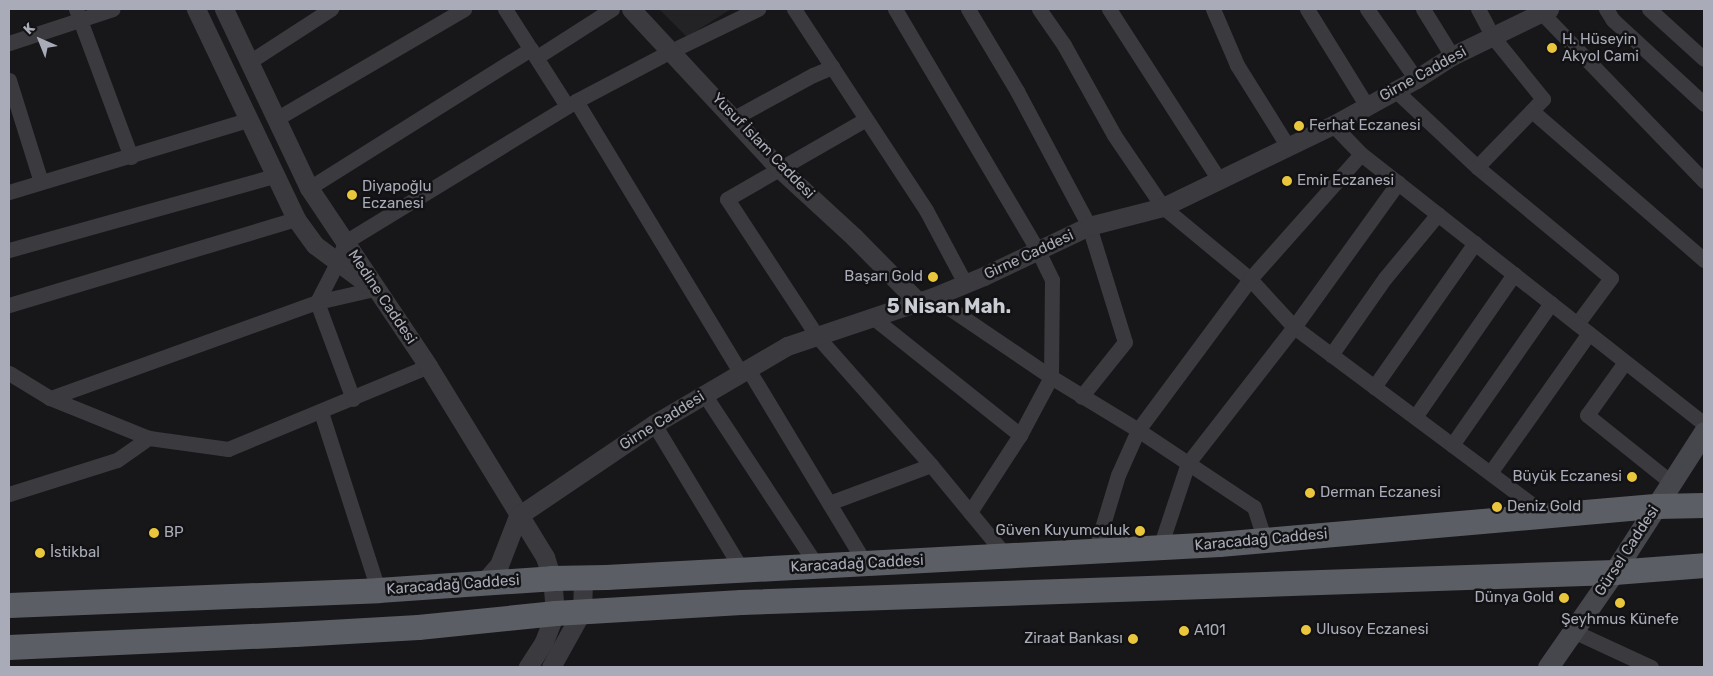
<!DOCTYPE html>
<html>
<head>
<meta charset="utf-8">
<style>
	body { margin:0 }
	#map { position:relative; width:1713px; height:676px; overflow:hidden; background:#171719; font-family:Rubik,sans-serif }
	div>[style] { position:absolute }
	.built>* { inset:0; background:#232326 }
	.minor>* { height:15px; margin:-7.5px; padding:0 7.5px; transform-origin:7.5px; border-radius:7.5px; background:#3a3a3f }
	.tertiary>* { height:19px; margin:-9.5px; padding:0 9.5px; transform-origin:9.5px; border-radius:9.5px; background:#3a3a3f }
	.secondary>* { height:21px; margin:-10.5px; padding:0 10.5px; transform-origin:10.5px; border-radius:10.5px; background:#46474d }
	.trunk>* { height:25px; margin:-12.5px; padding:0 12.5px; transform-origin:12.5px; border-radius:12.5px; background:#5c5e65 }
	.dots>* { width:14px; height:14px; translate:-50% -50%; box-sizing:border-box; border:2px solid #121214; border-radius:50% }
	span { translate:-50% -50%; white-space:nowrap; text-align:center; line-height:1.15; -webkit-text-stroke:5px #121214; paint-order:stroke }
	.poi-label { font-size:15px; color:#a9acb8 }
	.left { translate:0 -50%; text-align:left }
	.right { translate:-100% -50%; text-align:right }
	.street-label { font-size:15px; color:#a9acb8 }
	.district-label { font-size:20px; color:#caccd4; font-weight:700 }
	.frame { position:absolute; inset:0; border:10px solid #a9acb8; pointer-events:none }
	.north { position:absolute; left:15px; top:15px; width:50px; height:50px; -webkit-text-stroke:4px #121214; paint-order:stroke; rotate:316deg; font-size:14px; font-weight:700; line-height:20px; text-align:center; color:#a9acb8 }
	.north::after { content:''; display:block; margin:auto; width:18px; height:22px; background:#a9acb8; clip-path:polygon(50% 0,100% 100%,50% 72%,0 100%) }
</style>
</head>
<body>
<div id="map">
	<div class="built">
		<div style="clip-path:polygon(659px 9px,731px 9px,687px 37px)"></div>
	</div>
	<div class="minor">
		<div style="left:76px;top:9px;width:158px;rotate:69.6deg"></div>
		<div style="left:505px;top:9px;width:115px;rotate:57.4deg"></div>
		<div style="left:794px;top:9px;width:240px;rotate:56.7deg"></div>
		<div style="left:926px;top:210px;width:83px;rotate:61.9deg"></div>
		<div style="left:895px;top:9px;width:281px;rotate:59.4deg"></div>
		<div style="left:1038px;top:251px;width:32px;rotate:64deg"></div>
		<div style="left:1052px;top:280px;width:97px;rotate:90.6deg"></div>
		<div style="left:1051px;top:377px;width:66px;rotate:118.1deg"></div>
		<div style="left:968px;top:9px;width:96px;rotate:59.1deg"></div>
		<div style="left:1017px;top:91px;width:153px;rotate:61.9deg"></div>
		<div style="left:1089px;top:226px;width:121px;rotate:72.8deg"></div>
		<div style="left:1125px;top:342px;width:70px;rotate:128.7deg"></div>
		<div style="left:1039px;top:9px;width:44px;rotate:55.2deg"></div>
		<div style="left:1064px;top:45px;width:103px;rotate:60.9deg"></div>
		<div style="left:1114px;top:135px;width:87px;rotate:55.8deg"></div>
		<div style="left:1163px;top:207px;width:113px;rotate:39.6deg"></div>
		<div style="left:1250px;top:279px;width:65px;rotate:47.5deg"></div>
		<div style="left:1294px;top:327px;width:314px;rotate:36.7deg"></div>
		<div style="left:1109px;top:9px;width:205px;rotate:57.2deg"></div>
		<div style="left:1213px;top:9px;width:61px;rotate:66.8deg"></div>
		<div style="left:1237px;top:65px;width:94px;rotate:58deg"></div>
		<div style="left:1307px;top:9px;width:114px;rotate:58.3deg"></div>
		<div style="left:1367px;top:9px;width:85px;rotate:55deg"></div>
		<div style="left:1423px;top:9px;width:55px;rotate:58.3deg"></div>
		<div style="left:1538px;top:9px;width:239px;rotate:46deg"></div>
		<div style="left:1606px;top:9px;width:13px;rotate:58deg"></div>
		<div style="left:1613px;top:20px;width:124px;rotate:42.7deg"></div>
		<div style="left:1649px;top:9px;width:74px;rotate:42.3deg"></div>
		<div style="left:9px;top:43px;width:109px;rotate:-18.1deg"></div>
		<div style="left:537px;top:57px;width:89px;rotate:-32.6deg"></div>
		<div style="left:249px;top:62px;width:98px;rotate:-32.9deg"></div>
		<div style="left:9px;top:80px;width:107px;rotate:72.6deg"></div>
		<div style="left:1394px;top:89px;width:114px;rotate:43.2deg"></div>
		<div style="left:1477px;top:167px;width:174px;rotate:39.6deg"></div>
		<div style="left:1611px;top:278px;width:57px;rotate:126.5deg"></div>
		<div style="left:576px;top:101px;width:318px;rotate:58.8deg"></div>
		<div style="left:1532px;top:111px;width:228px;rotate:40.9deg"></div>
		<div style="left:734px;top:118px;width:90px;rotate:-28.6deg"></div>
		<div style="left:813px;top:75px;width:21px;rotate:-23deg"></div>
		<div style="left:276px;top:119px;width:218px;rotate:-30.3deg"></div>
		<div style="left:1477px;top:167px;width:95px;rotate:-45.9deg"></div>
		<div style="left:1543px;top:99px;width:80px;rotate:-128.9deg"></div>
		<div style="left:1493px;top:37px;width:32px;rotate:-118deg"></div>
		<div style="left:1398px;top:183px;width:390px;rotate:38.2deg"></div>
		<div style="left:309px;top:188px;width:262px;rotate:-32.1deg"></div>
		<div style="left:9px;top:192px;width:250px;rotate:-16.8deg"></div>
		<div style="left:9px;top:250px;width:275px;rotate:-15.6deg"></div>
		<div style="left:374px;top:289px;width:58px;rotate:167.2deg"></div>
		<div style="left:317px;top:302px;width:284px;rotate:160.2deg"></div>
		<div style="left:50px;top:398px;width:107px;rotate:22deg"></div>
		<div style="left:149px;top:438px;width:80px;rotate:7.9deg"></div>
		<div style="left:228px;top:449px;width:217px;rotate:-22.5deg"></div>
		<div style="left:933px;top:297px;width:143px;rotate:34.1deg"></div>
		<div style="left:1051px;top:377px;width:102px;rotate:31.3deg"></div>
		<div style="left:1138px;top:430px;width:139px;rotate:33.6deg"></div>
		<div style="left:1254px;top:507px;width:35px;rotate:72deg"></div>
		<div style="left:9px;top:305px;width:300px;rotate:-16.7deg"></div>
		<div style="left:871px;top:316px;width:191px;rotate:38.6deg"></div>
		<div style="left:1020px;top:435px;width:92px;rotate:123deg"></div>
		<div style="left:1331px;top:355px;width:94px;rotate:-55deg"></div>
		<div style="left:1385px;top:278px;width:83px;rotate:-50.4deg"></div>
		<div style="left:1625px;top:362px;width:65px;rotate:125.6deg"></div>
		<div style="left:1587px;top:415px;width:109px;rotate:38.7deg"></div>
		<div style="left:748px;top:369px;width:227px;rotate:58.9deg"></div>
		<div style="left:9px;top:373px;width:48px;rotate:31.4deg"></div>
		<div style="left:1374px;top:387px;width:176px;rotate:-55deg"></div>
		<div style="left:704px;top:394px;width:206px;rotate:56.7deg"></div>
		<div style="left:353px;top:399px;width:103px;rotate:-110.4deg"></div>
		<div style="left:317px;top:302px;width:44px;rotate:-62.9deg"></div>
		<div style="left:337px;top:263px;width:22px;rotate:-69deg"></div>
		<div style="left:345px;top:242px;width:271px;rotate:-31.4deg"></div>
		<div style="left:576px;top:101px;width:107px;rotate:-27.8deg"></div>
		<div style="left:671px;top:51px;width:97px;rotate:-25.8deg"></div>
		<div style="left:321px;top:412px;width:187px;rotate:72.2deg"></div>
		<div style="left:1415px;top:417px;width:174px;rotate:-55.3deg"></div>
		<div style="left:654px;top:424px;width:170px;rotate:58.9deg"></div>
		<div style="left:1452px;top:445px;width:173px;rotate:-55.1deg"></div>
		<div style="left:931px;top:465px;width:118px;rotate:50.5deg"></div>
		<div style="left:1490px;top:473px;width:171px;rotate:-54.7deg"></div>
		<div style="left:9px;top:494px;width:113px;rotate:-17.5deg"></div>
		<div style="left:117px;top:460px;width:39px;rotate:-35deg"></div>
		<div style="left:829px;top:503px;width:109px;rotate:-20.4deg"></div>
		<div style="left:931px;top:465px;width:172px;rotate:-131.5deg"></div>
		<div style="left:817px;top:336px;width:164px;rotate:-123.3deg"></div>
		<div style="left:727px;top:199px;width:160px;rotate:-29.9deg"></div>
		<div style="left:1160px;top:547px;width:89px;rotate:-71.6deg"></div>
		<div style="left:1188px;top:463px;width:172px;rotate:-52.1deg"></div>
		<div style="left:1294px;top:327px;width:178px;rotate:-54.2deg"></div>
		<div style="left:1398px;top:183px;width:47px;rotate:-141.9deg"></div>
		<div style="left:1095px;top:551px;width:79px;rotate:-73.2deg"></div>
		<div style="left:1118px;top:475px;width:49px;rotate:-66deg"></div>
		<div style="left:1138px;top:430px;width:188px;rotate:-53.4deg"></div>
		<div style="left:1250px;top:279px;width:167px;rotate:-48.4deg"></div>
		<div style="left:1361px;top:154px;width:40px;rotate:-134deg"></div>
		<div style="left:1573px;top:631px;width:86px;rotate:24.8deg"></div>
	</div>
	<div class="tertiary">
		<div style="left:196px;top:9px;width:233px;rotate:64.5deg"></div>
		<div style="left:296px;top:219px;width:32px;rotate:54deg"></div>
		<div style="left:315px;top:245px;width:64px;rotate:36.7deg"></div>
		<div style="left:224px;top:9px;width:198px;rotate:64.6deg"></div>
		<div style="left:309px;top:188px;width:214px;rotate:56.2deg"></div>
		<div style="left:428px;top:366px;width:224px;rotate:58.5deg"></div>
		<div style="left:545px;top:557px;width:22px;rotate:72deg"></div>
		<div style="left:552px;top:578px;width:35px;rotate:85deg"></div>
		<div style="left:555px;top:613px;width:31px;rotate:111deg"></div>
		<div style="left:544px;top:642px;width:30px;rotate:123deg"></div>
		<div style="left:631px;top:9px;width:217px;rotate:47.1deg"></div>
		<div style="left:779px;top:168px;width:102px;rotate:42.6deg"></div>
		<div style="left:854px;top:237px;width:91px;rotate:45.4deg"></div>
		<div style="left:518px;top:516px;width:164px;rotate:-34.1deg"></div>
		<div style="left:654px;top:424px;width:154px;rotate:-30.4deg"></div>
		<div style="left:787px;top:346px;width:154px;rotate:-18.6deg"></div>
		<div style="left:933px;top:297px;width:55px;rotate:-22.4deg"></div>
		<div style="left:984px;top:276px;width:116px;rotate:-25.5deg"></div>
		<div style="left:1089px;top:226px;width:76px;rotate:-14.4deg"></div>
		<div style="left:1163px;top:207px;width:189px;rotate:-25.8deg"></div>
		<div style="left:1333px;top:125px;width:95px;rotate:-29deg"></div>
		<div style="left:1416px;top:79px;width:43px;rotate:-32.6deg"></div>
		<div style="left:1452px;top:56px;width:108px;rotate:-25.9deg"></div>
		<div style="left:484px;top:582px;width:23px;rotate:-49deg"></div>
		<div style="left:499px;top:565px;width:53px;rotate:-68.8deg"></div>
		<div style="left:551px;top:667px;width:64px;rotate:-61deg"></div>
		<div style="left:582px;top:611px;width:32px;rotate:-88deg"></div>
	</div>
	<div class="secondary">
		<div style="left:1548px;top:667px;width:116px;rotate:-55.2deg"></div>
		<div style="left:1614px;top:572px;width:166px;rotate:-57.3deg"></div>
	</div>
	<div class="trunk">
		<div style="left:9px;top:605px;width:369px;rotate:-2.3deg"></div>
		<div style="left:378px;top:590px;width:174px;rotate:-3.9deg"></div>
		<div style="left:552px;top:578px;width:54px;rotate:-1.1deg"></div>
		<div style="left:606px;top:577px;width:614px;rotate:-3.08deg"></div>
		<div style="left:1219px;top:544px;width:440px;rotate:-5deg"></div>
		<div style="left:1657px;top:506px;width:47px;rotate:-1.2deg"></div>
		<div style="left:9px;top:647px;width:286px;rotate:-2.6deg"></div>
		<div style="left:295px;top:634px;width:123px;rotate:-3.3deg"></div>
		<div style="left:418px;top:627px;width:138px;rotate:-5.8deg"></div>
		<div style="left:555px;top:613px;width:186px;rotate:-3.4deg"></div>
		<div style="left:741px;top:602px;width:874px;rotate:-1.97deg"></div>
		<div style="left:1614px;top:572px;width:90px;rotate:-4.4deg"></div>
	</div>
	<div class="dots">
		<div style="left:1552px;top:48px;background:#eac63d"></div>
		<div style="left:1299px;top:126px;background:#eac63d"></div>
		<div style="left:1287px;top:181px;background:#eac63d"></div>
		<div style="left:352px;top:195px;background:#eac63d"></div>
		<div style="left:933px;top:277px;background:#eac63d"></div>
		<div style="left:1632px;top:477px;background:#eac63d"></div>
		<div style="left:1310px;top:493px;background:#eac63d"></div>
		<div style="left:1497px;top:507px;background:#eac63d"></div>
		<div style="left:1140px;top:531px;background:#eac63d"></div>
		<div style="left:154px;top:533px;background:#eac63d"></div>
		<div style="left:40px;top:553px;background:#eac63d"></div>
		<div style="left:1564px;top:598px;background:#eac63d"></div>
		<div style="left:1620px;top:603px;background:#eac63d"></div>
		<div style="left:1306px;top:630px;background:#eac63d"></div>
		<div style="left:1184px;top:631px;background:#eac63d"></div>
		<div style="left:1133px;top:639px;background:#eac63d"></div>
	</div>
	<div class="poi-label">
		<span class="left" style="left:1562px;top:48px">H. Hüseyin<br>Akyol Cami</span>
		<span class="left" style="left:1309px;top:126px">Ferhat Eczanesi</span>
		<span class="left" style="left:1297px;top:181px">Emir Eczanesi</span>
		<span class="left" style="left:362px;top:195px">Diyapoğlu<br>Eczanesi</span>
		<span class="right" style="left:923px;top:277px">Başarı Gold</span>
		<span class="right" style="left:1622px;top:477px">Büyük Eczanesi</span>
		<span class="left" style="left:1320px;top:493px">Derman Eczanesi</span>
		<span class="left" style="left:1507px;top:507px">Deniz Gold</span>
		<span class="right" style="left:1130px;top:531px">Güven Kuyumculuk</span>
		<span class="left" style="left:164px;top:533px">BP</span>
		<span class="left" style="left:50px;top:553px">İstikbal</span>
		<span class="right" style="left:1554px;top:598px">Dünya Gold</span>
		<span style="left:1620px;top:620px">Şeyhmus Künefe</span>
		<span class="left" style="left:1316px;top:630px">Ulusoy Eczanesi</span>
		<span class="left" style="left:1194px;top:631px">A101</span>
		<span class="right" style="left:1123px;top:639px">Ziraat Bankası</span>
	</div>
	<div class="street-label">
		<span style="left:1423px;top:74px;rotate:-29deg">Girne Caddesi</span>
		<span style="left:763px;top:146px;rotate:46deg">Yusuf İslam Caddesi</span>
		<span style="left:1029px;top:255px;rotate:-25deg">Girne Caddesi</span>
		<span style="left:382px;top:297px;rotate:56deg">Medine Caddesi</span>
		<span style="left:662px;top:421px;rotate:-32deg">Girne Caddesi</span>
		<span style="left:1261px;top:540px;rotate:-5deg">Karacadağ Caddesi</span>
		<span style="left:1627px;top:551px;rotate:-57deg">Gürsel Caddesi</span>
		<span style="left:857px;top:564px;rotate:-3deg">Karacadağ Caddesi</span>
		<span style="left:453px;top:585px;rotate:-4deg">Karacadağ Caddesi</span>
	</div>
	<div class="district-label">
		<span style="left:949px;top:306px">5 Nisan Mah.</span>
	</div>
	<div class="frame"></div>
	<div class="north">K</div>
</div>
</body>
</html>
